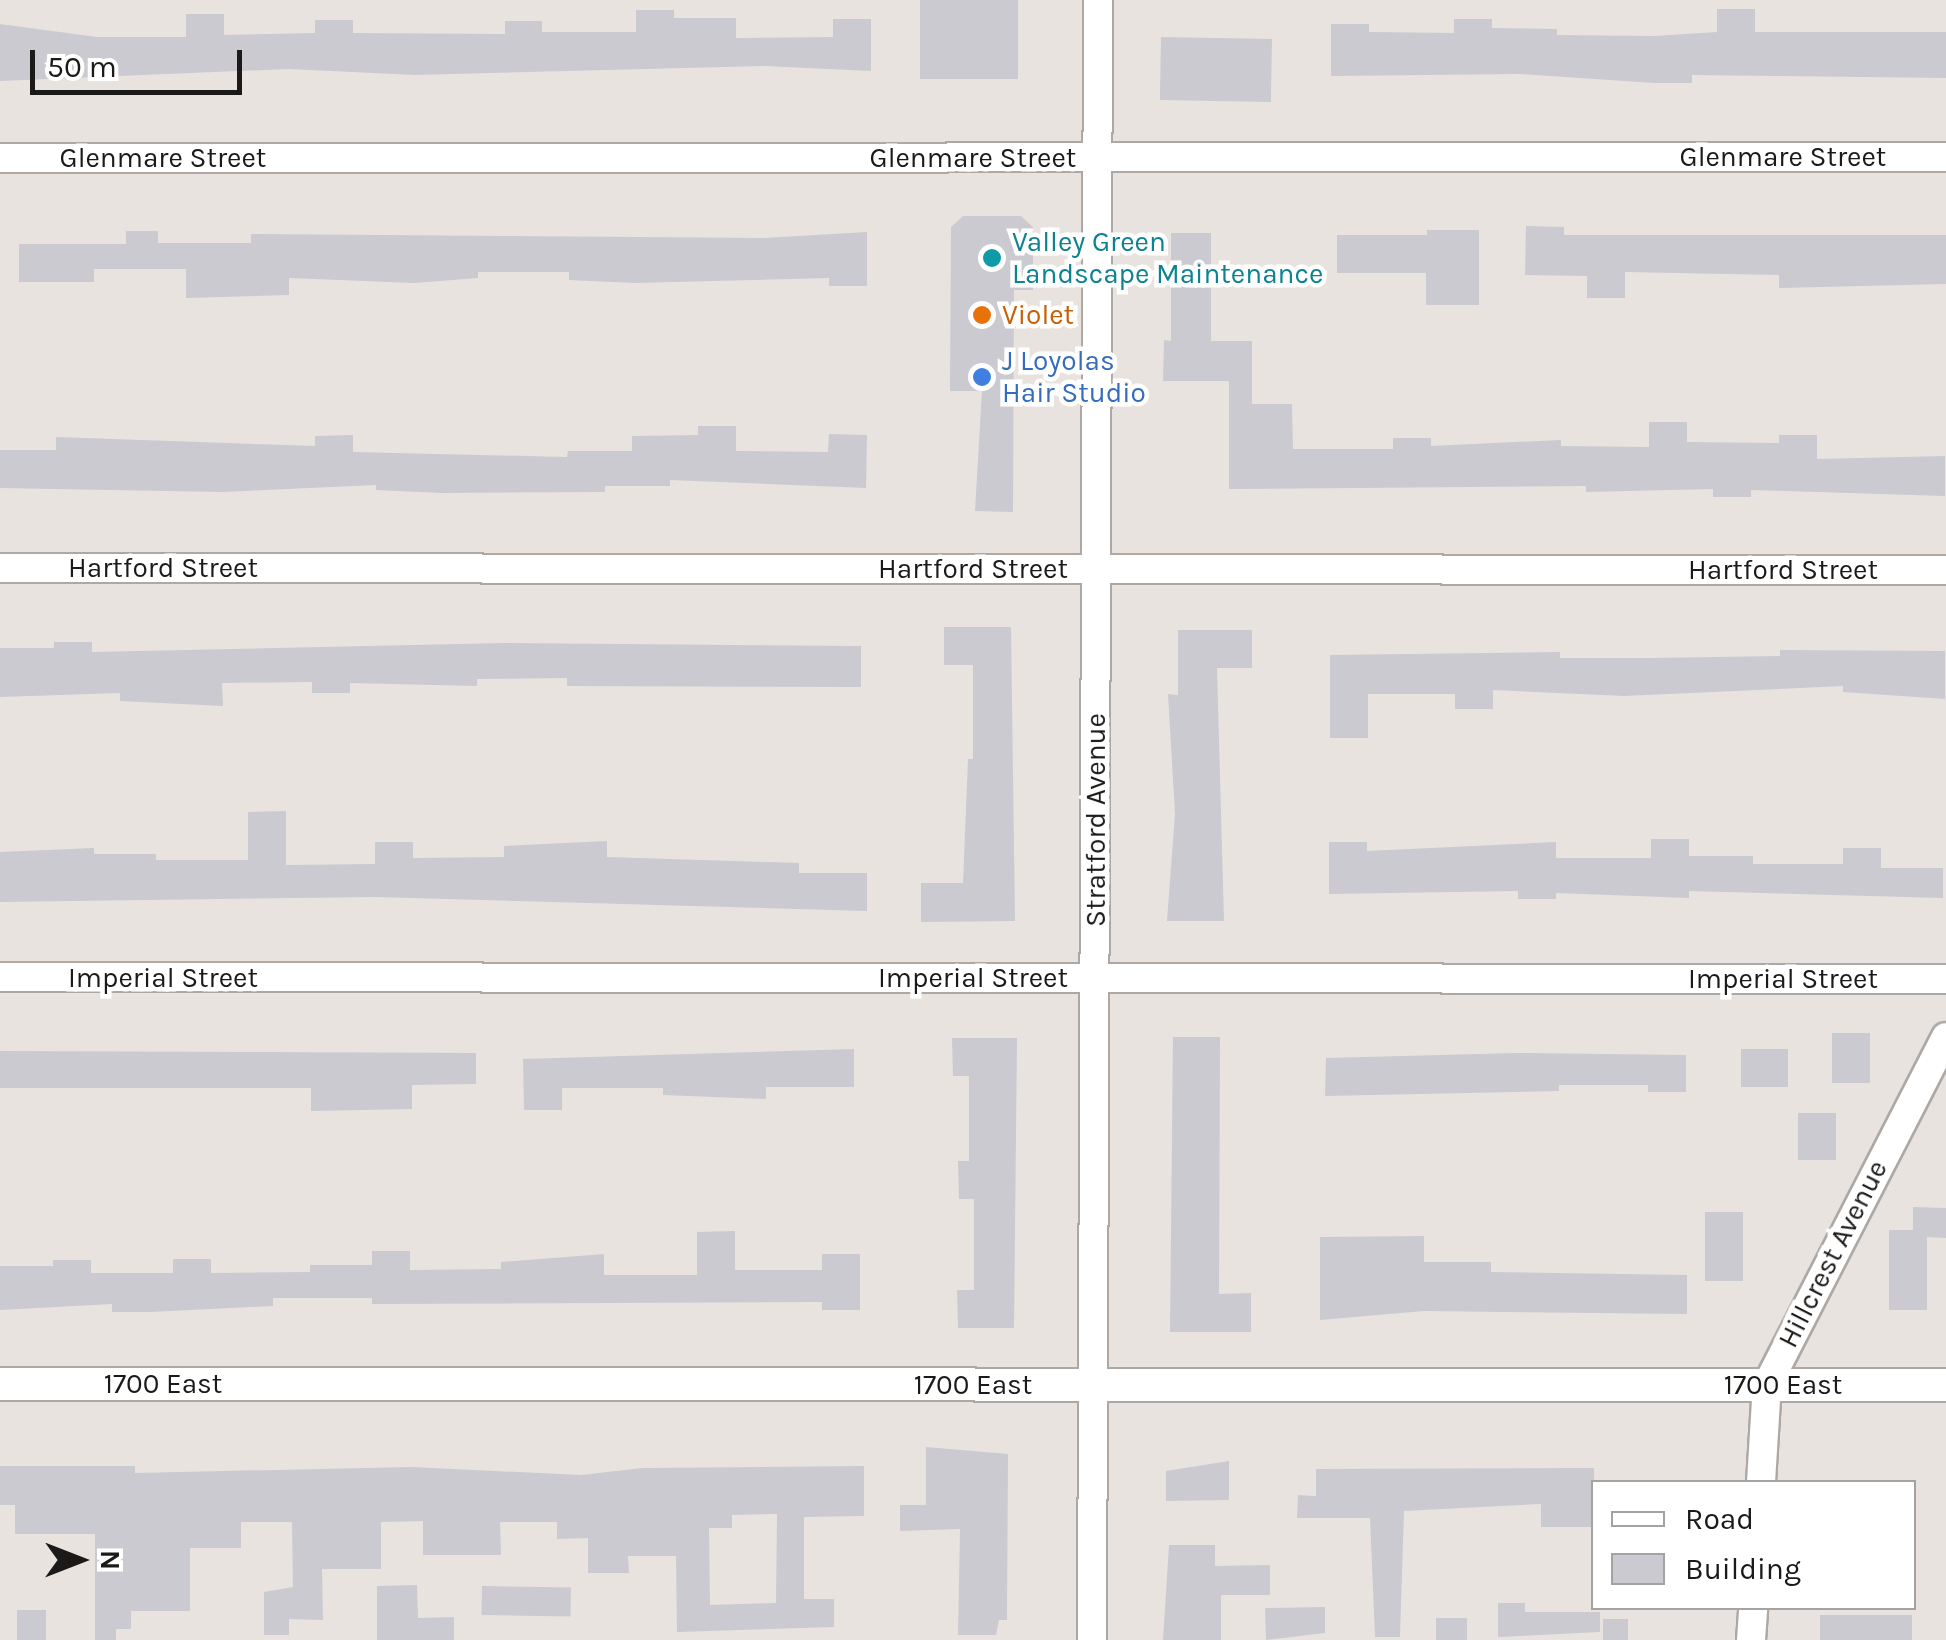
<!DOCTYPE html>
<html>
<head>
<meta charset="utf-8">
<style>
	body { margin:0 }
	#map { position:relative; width:1946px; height:1640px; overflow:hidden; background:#e8e3de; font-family:Karla,sans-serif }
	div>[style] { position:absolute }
	.building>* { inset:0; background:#cacad0; transform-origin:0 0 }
	.roads { filter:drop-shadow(2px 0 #aea8a4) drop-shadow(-2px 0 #aea8a4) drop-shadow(0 2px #aea8a4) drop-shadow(0 -2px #aea8a4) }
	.minor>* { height:28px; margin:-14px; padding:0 14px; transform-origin:14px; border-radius:14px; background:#fff }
	.tertiary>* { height:32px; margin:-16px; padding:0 16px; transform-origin:16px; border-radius:16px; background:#fff }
	.dots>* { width:28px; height:28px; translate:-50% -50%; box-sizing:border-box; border:5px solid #fff; border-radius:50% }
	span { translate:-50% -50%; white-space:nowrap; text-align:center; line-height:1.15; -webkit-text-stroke:9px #fff; paint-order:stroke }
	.street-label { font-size:28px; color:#1c1a18 }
	.culture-label { font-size:28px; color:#0d838f }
	.left { translate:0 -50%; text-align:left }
	.food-label { font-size:28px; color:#c56008 }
	.shop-label { font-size:28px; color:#366cbe }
	.legend { position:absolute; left:1591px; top:1480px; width:325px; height:130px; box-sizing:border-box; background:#fff; border:2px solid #a4a3a3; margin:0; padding:12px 18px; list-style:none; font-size:30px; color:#1c1a18 }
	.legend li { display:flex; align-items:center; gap:20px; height:50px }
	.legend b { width:50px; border:2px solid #a4a3a3 }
	.north { position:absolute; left:30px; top:1510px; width:100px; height:100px; -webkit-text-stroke:8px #fff; paint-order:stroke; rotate:90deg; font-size:28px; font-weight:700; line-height:40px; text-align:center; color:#1c1a18 }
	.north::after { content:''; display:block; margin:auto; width:35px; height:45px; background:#1c1a18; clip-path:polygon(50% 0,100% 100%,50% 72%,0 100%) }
	.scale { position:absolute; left:30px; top:50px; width:212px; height:45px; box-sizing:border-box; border:5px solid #1c1a18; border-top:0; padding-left:12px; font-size:30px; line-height:35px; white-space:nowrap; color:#1c1a18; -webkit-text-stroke:8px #fff; paint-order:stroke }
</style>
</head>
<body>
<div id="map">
	<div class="building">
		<div style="left:920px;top:0;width:98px;height:79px"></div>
		<div style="clip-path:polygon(1717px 9px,1755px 9px,1755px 32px,1946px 32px,1946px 78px,1692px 75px,1692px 83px,1654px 83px,1519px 74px,1331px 76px,1331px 24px,1369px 24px,1369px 32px,1454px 33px,1454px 19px,1492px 19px,1492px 28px,1557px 29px,1557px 35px,1654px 36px,1717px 32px)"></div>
		<div style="clip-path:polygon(636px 10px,674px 10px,674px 18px,736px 18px,736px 38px,833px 37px,833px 19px,871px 19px,871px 71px,764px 66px,415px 75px,289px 69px,0 81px,0 24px,97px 37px,186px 37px,186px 14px,224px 14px,224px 35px,315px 33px,315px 20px,353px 20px,353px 33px,505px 34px,505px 21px,542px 21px,542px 32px,636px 32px)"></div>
		<div style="left:1161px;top:37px;width:111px;height:63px;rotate:1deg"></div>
		<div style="clip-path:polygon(963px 216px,1021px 216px,1033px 227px,1033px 290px,1014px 290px,1013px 512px,975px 511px,982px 391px,950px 391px,951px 227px)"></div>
		<div style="clip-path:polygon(1526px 226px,1564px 227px,1564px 235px,1946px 235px,1946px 284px,1779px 288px,1779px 275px,1625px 272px,1625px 298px,1587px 298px,1587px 276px,1525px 275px)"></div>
		<div style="clip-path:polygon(1427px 230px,1479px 230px,1479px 305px,1426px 305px,1426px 273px,1337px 273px,1337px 235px,1427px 235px)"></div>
		<div style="clip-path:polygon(126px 231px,158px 231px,158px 243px,251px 243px,251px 234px,764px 238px,867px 232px,867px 286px,829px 286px,829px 278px,634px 283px,569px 280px,569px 272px,478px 272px,478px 278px,414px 283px,289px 278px,289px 295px,186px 298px,186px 269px,94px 269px,94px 282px,19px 282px,19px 244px,126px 244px)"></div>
		<div style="clip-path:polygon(1171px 233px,1211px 233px,1211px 341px,1252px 341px,1252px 404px,1292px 404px,1293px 449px,1393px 449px,1393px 438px,1431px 438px,1431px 446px,1561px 440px,1561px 446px,1649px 447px,1649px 422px,1687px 422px,1687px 442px,1779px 443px,1779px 435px,1817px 435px,1817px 459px,1945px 456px,1945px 496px,1751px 490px,1751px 497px,1713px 497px,1713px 489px,1586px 492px,1586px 486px,1229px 489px,1229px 381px,1163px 381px,1164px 340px,1171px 341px)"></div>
		<div style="clip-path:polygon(698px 426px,736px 426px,736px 451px,828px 452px,829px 434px,867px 435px,866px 488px,670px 480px,670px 486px,605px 486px,605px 492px,441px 493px,376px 490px,376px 485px,222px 492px,0 488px,0 450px,56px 450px,56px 437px,315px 446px,315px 436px,353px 435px,353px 452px,567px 457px,568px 451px,632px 451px,632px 436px,698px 435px)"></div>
		<div style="clip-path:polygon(944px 627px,1011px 627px,1015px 921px,921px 922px,921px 883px,963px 883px,968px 759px,973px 759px,973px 665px,944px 665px)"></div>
		<div style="clip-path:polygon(1178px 630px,1252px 630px,1252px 668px,1217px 668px,1224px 921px,1167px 921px,1175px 814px,1168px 694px,1178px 695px)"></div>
		<div style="clip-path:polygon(54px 642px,92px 642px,92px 652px,503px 643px,861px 646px,861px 687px,567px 686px,567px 678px,477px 679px,477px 686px,350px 683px,350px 693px,312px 693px,312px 682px,222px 683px,223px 706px,120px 701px,120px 693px,0 697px,0 648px,54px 648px)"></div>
		<div style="clip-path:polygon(1780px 650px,1945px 651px,1945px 699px,1843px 692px,1843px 686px,1624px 696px,1493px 690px,1493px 709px,1455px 709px,1455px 694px,1368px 694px,1368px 738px,1330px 738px,1330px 655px,1560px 652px,1560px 658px,1650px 658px,1780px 656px)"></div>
		<div style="clip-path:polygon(286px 811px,286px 865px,375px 864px,375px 842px,413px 842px,413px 858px,504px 857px,504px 846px,607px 841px,607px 857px,799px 863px,799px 873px,867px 873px,867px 911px,375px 897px,0 902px,0 852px,94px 848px,94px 854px,156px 854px,156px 860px,248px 860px,248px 812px)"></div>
		<div style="clip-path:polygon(1651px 839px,1689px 839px,1689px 856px,1753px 856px,1753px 864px,1843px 864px,1843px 848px,1881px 848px,1881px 868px,1943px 868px,1943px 898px,1689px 891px,1689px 898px,1556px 893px,1556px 899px,1518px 899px,1518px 891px,1329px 894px,1329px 842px,1367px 842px,1367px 851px,1556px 842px,1556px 858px,1651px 858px)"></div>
		<div style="left:1832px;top:1033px;width:38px;height:50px"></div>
		<div style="clip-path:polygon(1173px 1037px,1220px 1037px,1219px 1294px,1251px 1293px,1251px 1332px,1170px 1332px)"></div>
		<div style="clip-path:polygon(952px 1038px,1017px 1038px,1014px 1328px,958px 1328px,957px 1290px,974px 1290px,974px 1199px,959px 1199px,958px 1161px,969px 1161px,969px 1076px,953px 1076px)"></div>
		<div style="clip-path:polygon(854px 1049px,854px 1087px,766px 1087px,766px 1099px,663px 1095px,663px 1088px,562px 1088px,562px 1110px,524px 1110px,523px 1059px)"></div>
		<div style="left:1741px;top:1049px;width:47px;height:38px"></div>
		<div style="clip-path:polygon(0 1051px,476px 1053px,476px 1084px,412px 1085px,412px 1109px,311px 1111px,311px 1088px,0 1088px)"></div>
		<div style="clip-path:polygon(1517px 1053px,1686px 1055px,1686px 1092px,1648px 1092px,1648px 1085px,1559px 1085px,1559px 1091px,1325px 1096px,1326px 1058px)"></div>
		<div style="left:1798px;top:1113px;width:38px;height:47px"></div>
		<div style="clip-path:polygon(1913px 1207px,1946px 1208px,1946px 1238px,1927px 1237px,1927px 1310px,1889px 1310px,1889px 1230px,1913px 1230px)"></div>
		<div style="left:1705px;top:1212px;width:38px;height:69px"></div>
		<div style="clip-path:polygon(735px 1231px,735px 1270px,822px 1270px,822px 1254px,860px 1254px,860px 1310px,822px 1310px,822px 1302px,372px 1304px,372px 1298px,273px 1298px,273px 1306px,150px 1312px,112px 1312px,112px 1304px,0 1310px,0 1266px,53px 1266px,53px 1260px,91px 1260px,91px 1273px,173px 1273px,173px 1259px,211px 1259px,211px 1273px,310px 1272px,310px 1265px,372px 1265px,372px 1251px,410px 1251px,410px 1270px,501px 1269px,501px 1262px,604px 1254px,604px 1275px,697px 1275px,697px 1232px)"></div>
		<div style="clip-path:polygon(1424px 1236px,1424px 1262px,1491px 1262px,1491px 1272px,1687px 1275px,1687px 1314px,1424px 1311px,1320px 1320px,1320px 1237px)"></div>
		<div style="clip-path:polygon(926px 1447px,1008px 1454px,1007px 1620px,999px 1620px,996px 1635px,958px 1635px,960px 1529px,900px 1531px,900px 1505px,926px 1505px)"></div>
		<div style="clip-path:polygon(1229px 1461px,1229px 1500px,1166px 1501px,1166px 1471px)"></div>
		<div style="clip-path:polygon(evenodd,0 1466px,135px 1466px,135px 1473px,411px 1467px,581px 1475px,643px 1468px,864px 1466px,864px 1516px,804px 1517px,804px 1599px,834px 1599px,834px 1627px,677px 1632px,676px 1556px,628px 1556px,629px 1573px,588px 1573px,588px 1538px,557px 1539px,557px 1522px,500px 1522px,501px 1555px,423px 1555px,423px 1521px,381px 1522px,381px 1569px,322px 1569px,323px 1620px,289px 1619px,289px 1635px,264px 1635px,264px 1592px,293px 1587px,292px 1522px,241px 1522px,241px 1548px,190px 1548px,190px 1611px,131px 1611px,131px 1629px,116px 1629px,116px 1640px,95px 1640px,95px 1534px,15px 1534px,15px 1505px,0 1505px,0 1466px,777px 1514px,776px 1603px,710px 1605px,709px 1528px,732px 1528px,732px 1515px,777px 1514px)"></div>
		<div style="clip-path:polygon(1594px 1468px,1594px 1527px,1541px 1527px,1541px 1504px,1404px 1511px,1400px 1637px,1375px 1637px,1370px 1518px,1297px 1518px,1298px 1495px,1316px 1496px,1316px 1469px)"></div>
		<div style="clip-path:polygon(1169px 1545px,1215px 1545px,1215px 1566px,1270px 1565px,1270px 1595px,1221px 1595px,1221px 1640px,1163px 1640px)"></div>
		<div style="clip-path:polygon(417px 1585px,418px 1618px,454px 1617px,454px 1640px,377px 1640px,377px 1586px)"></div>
		<div style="left:482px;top:1586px;width:89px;height:29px;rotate:1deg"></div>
		<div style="clip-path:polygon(1498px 1603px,1525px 1603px,1525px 1612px,1600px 1612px,1600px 1632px,1498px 1637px)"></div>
		<div style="clip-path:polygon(1325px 1607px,1325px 1633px,1266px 1640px,1265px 1608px)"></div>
		<div style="left:17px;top:1610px;width:29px;height:30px"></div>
		<div style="left:1820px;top:1615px;width:92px;height:25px"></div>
		<div style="left:1436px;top:1618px;width:31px;height:22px"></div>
		<div style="left:1603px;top:1619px;width:25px;height:21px"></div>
	</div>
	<div class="roads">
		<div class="minor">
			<div style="left:0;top:158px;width:1946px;rotate:-0.03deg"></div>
			<div style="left:0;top:568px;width:1946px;rotate:0.06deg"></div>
			<div style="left:0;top:977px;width:1946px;rotate:0.06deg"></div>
			<div style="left:1761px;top:1482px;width:97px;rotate:-86.5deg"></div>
			<div style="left:1767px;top:1385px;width:391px;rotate:-62.8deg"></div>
			<div style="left:1092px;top:1640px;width:1640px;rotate:-89.79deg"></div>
			<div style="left:1751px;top:1640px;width:32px;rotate:-86deg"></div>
		</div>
		<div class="tertiary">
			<div style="left:0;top:1384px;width:1946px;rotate:0.03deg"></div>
		</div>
	</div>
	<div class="dots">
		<div style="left:992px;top:258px;background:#0f9aa8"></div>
		<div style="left:982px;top:315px;background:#e8710a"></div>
		<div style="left:982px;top:377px;background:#3f7fe0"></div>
	</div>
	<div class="street-label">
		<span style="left:1783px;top:157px">Glenmare Street</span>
		<span style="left:163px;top:158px">Glenmare Street</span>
		<span style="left:973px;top:158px">Glenmare Street</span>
		<span style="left:163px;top:568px">Hartford Street</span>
		<span style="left:973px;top:569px">Hartford Street</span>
		<span style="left:1783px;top:570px">Hartford Street</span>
		<span style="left:1096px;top:820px;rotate:-90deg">Stratford Avenue</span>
		<span style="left:163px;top:978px">Imperial Street</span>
		<span style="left:973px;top:978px">Imperial Street</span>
		<span style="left:1783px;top:979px">Imperial Street</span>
		<span style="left:1833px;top:1254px;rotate:-63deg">Hillcrest Avenue</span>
		<span style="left:163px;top:1384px">1700 East</span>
		<span style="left:973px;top:1385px">1700 East</span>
		<span style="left:1783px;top:1385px">1700 East</span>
	</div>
	<div class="culture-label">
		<span class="left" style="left:1012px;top:258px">Valley Green<br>Landscape Maintenance</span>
	</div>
	<div class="food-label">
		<span class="left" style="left:1002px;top:315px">Violet</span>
	</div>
	<div class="shop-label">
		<span class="left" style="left:1002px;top:377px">J Loyolas<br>Hair Studio</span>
	</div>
	<ul class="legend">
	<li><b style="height:12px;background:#fff"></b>Road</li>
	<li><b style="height:28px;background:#cacad0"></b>Building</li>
	</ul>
	<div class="north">N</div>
	<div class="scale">50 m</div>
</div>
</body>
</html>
